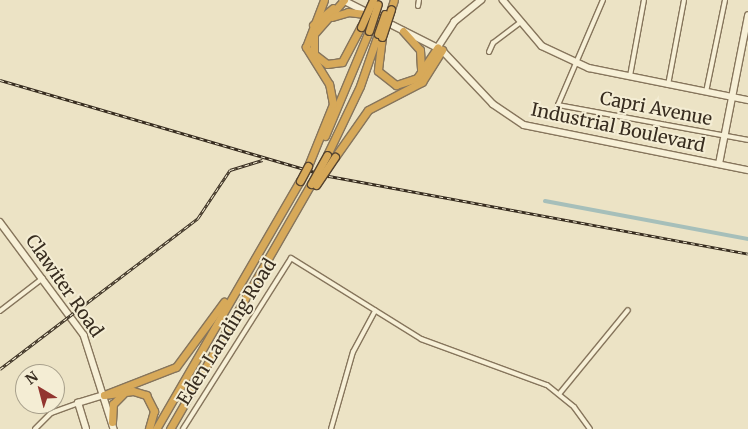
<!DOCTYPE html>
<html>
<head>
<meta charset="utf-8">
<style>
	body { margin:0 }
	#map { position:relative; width:748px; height:429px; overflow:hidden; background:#ece3c5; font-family:Merriweather,serif }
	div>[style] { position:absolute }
	.canal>* { height:4px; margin:-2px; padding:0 2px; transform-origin:2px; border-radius:2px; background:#a6bfba }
	.roads { filter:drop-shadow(1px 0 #86755c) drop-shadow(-1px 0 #86755c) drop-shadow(0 1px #86755c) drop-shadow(0 -1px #86755c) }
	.street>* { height:4px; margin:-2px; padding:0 2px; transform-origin:2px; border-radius:2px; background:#f7f0d7 }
	.secondary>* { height:5.5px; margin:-2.75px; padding:0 2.75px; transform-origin:2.75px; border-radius:2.75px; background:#f7f0d7 }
	.highway>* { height:7px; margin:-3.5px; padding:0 3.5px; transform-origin:3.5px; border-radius:3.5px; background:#d7a959 }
	.rail>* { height:3px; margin-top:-1.5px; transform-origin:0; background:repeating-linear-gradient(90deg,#f4edd4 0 4px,#372c1f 0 8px); box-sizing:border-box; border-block:1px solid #372c1f }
	.bridges { filter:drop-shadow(1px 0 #544330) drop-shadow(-1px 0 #544330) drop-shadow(0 1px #544330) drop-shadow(0 -1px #544330) }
	.highway-bridge>* { height:7px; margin:-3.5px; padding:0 3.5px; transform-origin:3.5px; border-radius:3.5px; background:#d7a959 }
	span { translate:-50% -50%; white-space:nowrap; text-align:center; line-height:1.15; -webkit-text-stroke:4px #f4edd4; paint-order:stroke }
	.street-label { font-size:18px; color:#372c1f }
	.north { position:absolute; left:15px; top:364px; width:50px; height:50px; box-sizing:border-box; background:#f4edd4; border:1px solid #a8a08c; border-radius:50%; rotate:323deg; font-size:14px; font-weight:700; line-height:20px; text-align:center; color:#372c1f }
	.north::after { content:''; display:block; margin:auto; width:18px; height:22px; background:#92352f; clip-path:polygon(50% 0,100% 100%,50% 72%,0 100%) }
</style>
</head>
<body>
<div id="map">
	<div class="canal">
		<div style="left:545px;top:201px;width:207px;rotate:10.6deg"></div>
	</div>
	<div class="roads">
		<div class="street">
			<div style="left:603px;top:0;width:114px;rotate:113.2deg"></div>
			<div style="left:558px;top:105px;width:193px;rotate:10.4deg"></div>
			<div style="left:418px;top:6px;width:6px;rotate:-81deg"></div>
			<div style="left:489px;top:52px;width:10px;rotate:-66deg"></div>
			<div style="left:493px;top:43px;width:35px;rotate:-37deg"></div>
			<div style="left:630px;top:76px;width:77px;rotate:-79.6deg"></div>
			<div style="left:668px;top:85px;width:86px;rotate:-79.3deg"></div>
			<div style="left:706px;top:92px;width:94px;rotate:-78.3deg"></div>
			<div style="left:0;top:311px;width:54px;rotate:-37.5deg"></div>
			<div style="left:560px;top:393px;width:107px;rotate:-50.7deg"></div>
			<div style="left:35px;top:429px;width:23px;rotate:-45deg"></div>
			<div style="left:51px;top:413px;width:29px;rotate:-20deg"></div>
			<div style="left:183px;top:429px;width:202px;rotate:-57.7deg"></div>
			<div style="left:291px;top:258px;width:153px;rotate:31.9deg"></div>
			<div style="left:421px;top:339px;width:134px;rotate:20.1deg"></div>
			<div style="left:547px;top:385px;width:35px;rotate:39deg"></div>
			<div style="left:574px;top:407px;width:27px;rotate:54deg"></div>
			<div style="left:331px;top:429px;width:80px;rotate:-74.1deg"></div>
			<div style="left:353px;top:352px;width:47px;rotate:-61.8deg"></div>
		</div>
		<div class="secondary">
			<div style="left:343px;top:0;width:111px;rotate:26.8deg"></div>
			<div style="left:442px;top:50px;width:74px;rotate:46.6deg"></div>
			<div style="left:493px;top:104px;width:37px;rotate:34deg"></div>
			<div style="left:524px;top:125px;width:228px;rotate:11.4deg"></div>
			<div style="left:503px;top:0;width:60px;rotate:49.7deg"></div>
			<div style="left:542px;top:46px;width:52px;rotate:25.1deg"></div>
			<div style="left:589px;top:68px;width:162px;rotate:11.4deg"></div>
			<div style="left:438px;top:47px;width:30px;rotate:-57deg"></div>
			<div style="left:454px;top:22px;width:35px;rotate:-39deg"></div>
			<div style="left:719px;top:164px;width:151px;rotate:-78.9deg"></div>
			<div style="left:0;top:222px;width:141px;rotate:53.4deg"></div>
			<div style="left:84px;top:335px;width:99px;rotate:72.3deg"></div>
			<div style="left:86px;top:429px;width:27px;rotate:-107deg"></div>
			<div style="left:78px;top:403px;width:27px;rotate:-17deg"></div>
		</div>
		<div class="highway">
			<div style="left:344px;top:0;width:45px;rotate:131.4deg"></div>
			<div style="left:314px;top:34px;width:20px;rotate:90deg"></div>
			<div style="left:314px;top:54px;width:16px;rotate:38deg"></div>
			<div style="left:327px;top:64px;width:15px;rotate:-8deg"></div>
			<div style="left:342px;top:62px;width:40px;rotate:-62deg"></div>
			<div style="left:391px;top:9px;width:9px;rotate:-72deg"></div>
			<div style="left:332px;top:17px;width:17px;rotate:-17deg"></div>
			<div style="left:348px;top:12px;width:23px;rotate:7deg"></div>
			<div style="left:313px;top:25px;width:26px;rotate:-40deg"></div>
			<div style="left:403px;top:31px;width:25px;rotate:48deg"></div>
			<div style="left:420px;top:50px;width:21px;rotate:87deg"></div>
			<div style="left:382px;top:37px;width:34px;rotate:97deg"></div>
			<div style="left:378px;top:71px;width:23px;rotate:38deg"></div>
			<div style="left:396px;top:85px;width:22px;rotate:-18deg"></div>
			<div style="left:417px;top:78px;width:37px;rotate:-56deg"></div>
			<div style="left:325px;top:136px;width:114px;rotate:-67.3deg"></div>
			<div style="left:327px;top:155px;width:76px;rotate:-64.4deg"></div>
			<div style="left:360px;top:86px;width:55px;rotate:-70.9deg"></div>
			<div style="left:335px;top:157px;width:57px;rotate:-54.9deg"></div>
			<div style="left:368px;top:110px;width:61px;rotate:-27.4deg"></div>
			<div style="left:422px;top:82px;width:38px;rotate:-58deg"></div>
			<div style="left:308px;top:166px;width:67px;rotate:-68deg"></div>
			<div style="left:333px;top:104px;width:20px;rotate:-101deg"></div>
			<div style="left:329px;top:84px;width:44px;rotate:-121.9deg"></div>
			<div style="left:306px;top:47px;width:50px;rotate:-69deg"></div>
			<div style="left:104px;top:395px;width:77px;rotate:-21.3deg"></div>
			<div style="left:176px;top:367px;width:81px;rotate:-53.6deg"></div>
			<div style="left:104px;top:395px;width:29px;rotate:-8deg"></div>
			<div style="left:133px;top:391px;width:14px;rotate:17deg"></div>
			<div style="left:146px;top:395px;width:18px;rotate:63deg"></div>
			<div style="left:154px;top:411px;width:19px;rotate:106deg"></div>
			<div style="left:112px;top:422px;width:18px;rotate:-87deg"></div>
			<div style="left:113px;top:404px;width:14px;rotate:-45deg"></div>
			<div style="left:156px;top:429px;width:287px;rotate:-59.9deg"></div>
			<div style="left:170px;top:429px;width:283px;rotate:-60.1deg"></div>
		</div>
	</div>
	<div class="rail">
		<div style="left:0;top:80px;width:343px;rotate:16.3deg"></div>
		<div style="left:329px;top:176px;width:426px;rotate:10.5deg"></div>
		<div style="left:0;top:369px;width:249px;rotate:-37.3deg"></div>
		<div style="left:198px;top:218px;width:58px;rotate:-56.3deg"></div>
		<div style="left:230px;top:170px;width:34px;rotate:-17deg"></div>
	</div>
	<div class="bridges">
		<div class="highway-bridge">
			<div style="left:361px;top:27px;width:30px;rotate:-66deg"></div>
			<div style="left:369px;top:31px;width:28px;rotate:-72deg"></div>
			<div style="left:378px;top:34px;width:21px;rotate:-71deg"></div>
			<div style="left:382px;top:37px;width:29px;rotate:-72deg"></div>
			<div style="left:300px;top:181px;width:17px;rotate:-62deg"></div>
			<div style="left:311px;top:184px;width:33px;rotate:-61deg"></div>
			<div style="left:316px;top:185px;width:34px;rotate:-56deg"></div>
		</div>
	</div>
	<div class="street-label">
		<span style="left:656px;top:109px;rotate:11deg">Capri Avenue</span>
		<span style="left:618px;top:128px;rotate:12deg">Industrial Boulevard</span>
		<span style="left:64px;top:286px;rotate:55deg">Clawiter Road</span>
		<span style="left:227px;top:332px;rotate:-58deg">Eden Landing Road</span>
	</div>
	<div class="north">N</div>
</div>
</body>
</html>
